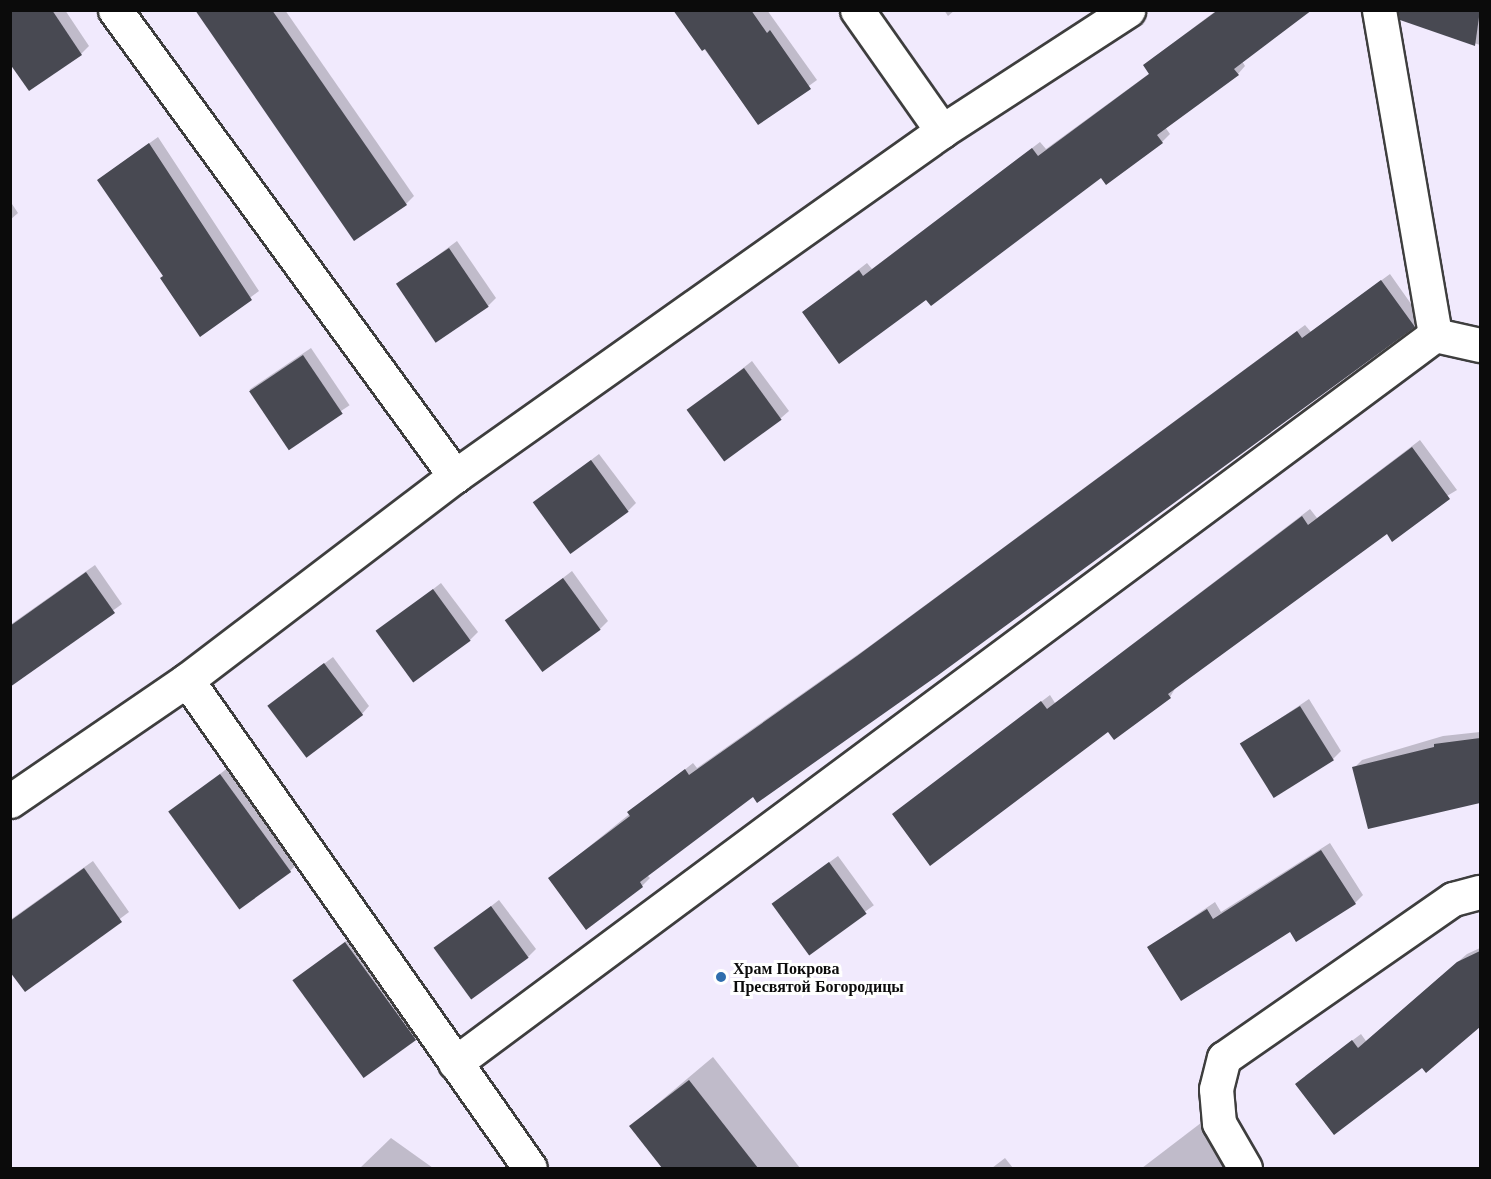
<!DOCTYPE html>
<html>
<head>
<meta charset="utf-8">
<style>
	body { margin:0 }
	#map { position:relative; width:1491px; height:1179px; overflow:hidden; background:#f1eafd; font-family:"Libre Baskerville",serif }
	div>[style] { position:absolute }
	.shadow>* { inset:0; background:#0003; transform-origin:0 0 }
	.building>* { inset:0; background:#484952; transform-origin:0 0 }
	.roads { filter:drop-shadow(2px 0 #3e3e3e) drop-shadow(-2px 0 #3e3e3e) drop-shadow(0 2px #3e3e3e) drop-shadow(0 -2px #3e3e3e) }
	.street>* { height:33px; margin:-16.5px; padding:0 16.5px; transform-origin:16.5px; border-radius:16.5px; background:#fff }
	.dots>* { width:16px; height:16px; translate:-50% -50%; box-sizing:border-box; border:3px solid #fff; border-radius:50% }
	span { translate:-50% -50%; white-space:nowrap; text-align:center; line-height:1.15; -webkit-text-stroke:6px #fff; paint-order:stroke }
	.poi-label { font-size:16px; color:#0b0b0b; font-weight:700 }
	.left { translate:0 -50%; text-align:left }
	.frame { position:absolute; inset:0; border:12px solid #0b0b0b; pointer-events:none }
</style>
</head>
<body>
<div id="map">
	<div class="shadow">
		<div style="clip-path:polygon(10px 10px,65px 10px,89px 46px,81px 54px)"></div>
		<div style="clip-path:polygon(197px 10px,285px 10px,414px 196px,406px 204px)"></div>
		<div style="clip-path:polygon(676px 10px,767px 10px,817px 80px,758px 123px)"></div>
		<div style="clip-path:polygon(944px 10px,955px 10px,948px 16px)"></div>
		<div style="clip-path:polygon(1217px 10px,1310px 10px,1242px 61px,1245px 66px,1238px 74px,1165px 127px,1170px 134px,1162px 142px,1107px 183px,1101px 176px,927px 298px,804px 312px,867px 263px,872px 269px,1040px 142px,1046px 149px,1150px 73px,1153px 58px)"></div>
		<div style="clip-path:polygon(1413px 10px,1480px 10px,1480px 45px,1409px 22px)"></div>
		<div style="clip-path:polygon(158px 137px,259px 291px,200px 335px,165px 275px,98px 180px)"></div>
		<div style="clip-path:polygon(10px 201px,18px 213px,10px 220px)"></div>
		<div style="clip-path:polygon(457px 241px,496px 298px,488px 306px,398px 285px)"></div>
		<div style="clip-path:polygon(1390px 274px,1421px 318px,1414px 326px,753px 795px,647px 875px,650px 878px,642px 886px,550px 878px,693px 763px,697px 768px,867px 648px,1305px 325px,1311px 332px)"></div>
		<div style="left:311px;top:348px;width:69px;height:74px;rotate:56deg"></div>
		<div style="clip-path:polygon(752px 361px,789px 411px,781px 418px,689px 411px)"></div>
		<div style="clip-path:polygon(1420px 440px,1457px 490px,1387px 532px,1176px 687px,1170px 697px,1108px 730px,894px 814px,1050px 695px,1055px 703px,1310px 509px,1317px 518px)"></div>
		<div style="clip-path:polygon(599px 454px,636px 503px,628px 511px,535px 503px)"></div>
		<div style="clip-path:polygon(95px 565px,122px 604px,10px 685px,10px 625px)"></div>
		<div style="clip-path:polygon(572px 571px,608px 621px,600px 629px,507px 621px)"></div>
		<div style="clip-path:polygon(441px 583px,478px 632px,470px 640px,378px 632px)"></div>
		<div style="clip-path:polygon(333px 657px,369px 706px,362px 714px,269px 706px)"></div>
		<div style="clip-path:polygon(1309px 699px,1341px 751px,1333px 759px,1242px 744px)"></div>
		<div style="clip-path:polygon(1480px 732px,1480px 801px,1467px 803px,1354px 768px,1362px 760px,1443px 736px)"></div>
		<div style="clip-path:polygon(229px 767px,298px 863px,290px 871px,169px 813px)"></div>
		<div style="clip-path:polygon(1330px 843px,1363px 895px,1355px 903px,1290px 930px,1149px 947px,1215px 902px,1221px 912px)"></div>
		<div style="left:838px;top:856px;width:61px;height:81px;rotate:54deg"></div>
		<div style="clip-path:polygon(93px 861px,129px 912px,25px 990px,10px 969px,10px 920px)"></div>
		<div style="clip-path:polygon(499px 900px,536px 949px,528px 957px,436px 949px)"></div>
		<div style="clip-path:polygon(354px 935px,423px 1031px,415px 1039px,294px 980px)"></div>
		<div style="clip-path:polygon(1480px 948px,1480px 1025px,1426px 1071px,1422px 1066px,1305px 1076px,1361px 1034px,1366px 1041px,1467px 954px)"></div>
		<div style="clip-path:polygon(713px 1057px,800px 1168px,664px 1168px,631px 1126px)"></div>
		<div style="clip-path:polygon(1210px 1116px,1251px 1168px,1142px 1168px)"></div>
		<div style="clip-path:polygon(391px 1138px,433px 1168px,360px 1168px)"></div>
		<div style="clip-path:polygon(1005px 1158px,1013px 1168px,992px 1168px)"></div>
	</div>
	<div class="building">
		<div style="clip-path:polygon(10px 10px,52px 10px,82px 55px,29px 91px,10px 64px)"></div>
		<div style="clip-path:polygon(195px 10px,272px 10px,407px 205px,354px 241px)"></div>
		<div style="clip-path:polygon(673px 10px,751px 10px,767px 33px,770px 30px,811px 89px,758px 125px,705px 49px,702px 51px)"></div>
		<div style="clip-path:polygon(1218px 10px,1312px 10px,1234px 69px,1239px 75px,1157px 135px,1163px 143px,1106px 185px,1101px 178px,931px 306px,926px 300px,839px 364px,802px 312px,859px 270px,863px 276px,1032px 148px,1038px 156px,1149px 74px,1143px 65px)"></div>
		<div style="clip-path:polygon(1398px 10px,1480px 10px,1475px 46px,1400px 20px)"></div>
		<div style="clip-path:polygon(149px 143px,252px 300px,200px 337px,160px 278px,163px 276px,97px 180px)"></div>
		<div style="left:449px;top:248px;width:71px;height:64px;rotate:56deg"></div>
		<div style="clip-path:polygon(1381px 280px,1415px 327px,937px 676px,757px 803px,753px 797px,640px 882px,643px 887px,586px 930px,548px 878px,630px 816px,627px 812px,685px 769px,689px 775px,857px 656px,1297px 331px,1302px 338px)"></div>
		<div style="left:303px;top:355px;width:71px;height:65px;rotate:56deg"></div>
		<div style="left:744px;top:368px;width:64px;height:71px;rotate:54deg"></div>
		<div style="clip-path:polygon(1412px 447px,1450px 499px,1392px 542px,1387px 534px,1168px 694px,1171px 698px,1114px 740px,1108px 732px,930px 866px,892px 814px,1041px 701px,1047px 709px,1302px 516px,1308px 525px)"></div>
		<div style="left:591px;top:460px;width:64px;height:72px;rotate:54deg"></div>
		<div style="clip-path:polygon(86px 572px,115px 613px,10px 687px,10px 626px)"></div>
		<div style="left:563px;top:578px;width:64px;height:72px;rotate:54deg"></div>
		<div style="left:433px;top:589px;width:64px;height:71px;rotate:54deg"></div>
		<div style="left:324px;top:663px;width:65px;height:71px;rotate:53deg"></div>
		<div style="left:1300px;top:706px;width:64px;height:71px;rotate:58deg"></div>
		<div style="clip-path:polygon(1480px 738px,1480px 803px,1368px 829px,1352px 767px,1434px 747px,1434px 744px)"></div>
		<div style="left:220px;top:774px;width:121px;height:64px;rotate:54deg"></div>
		<div style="clip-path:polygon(1321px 850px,1356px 904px,1296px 942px,1290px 932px,1181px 1001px,1147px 947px,1207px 909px,1213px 919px)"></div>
		<div style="left:829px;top:862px;width:64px;height:71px;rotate:54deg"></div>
		<div style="clip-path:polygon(84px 868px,122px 922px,25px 992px,10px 972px,10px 921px)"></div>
		<div style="left:491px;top:906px;width:64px;height:71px;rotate:54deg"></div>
		<div style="left:345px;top:942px;width:121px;height:65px;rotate:54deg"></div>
		<div style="clip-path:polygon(1480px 951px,1480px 1027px,1426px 1073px,1422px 1068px,1334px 1135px,1295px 1084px,1352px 1040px,1358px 1048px,1457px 962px)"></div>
		<div style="clip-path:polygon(689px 1080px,758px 1168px,662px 1168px,629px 1126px)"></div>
	</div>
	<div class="roads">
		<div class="street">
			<div style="left:115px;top:10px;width:577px;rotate:53.88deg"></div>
			<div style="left:857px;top:10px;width:148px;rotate:54.9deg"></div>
			<div style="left:1379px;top:10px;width:330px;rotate:80.2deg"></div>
			<div style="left:187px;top:680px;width:596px;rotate:54.9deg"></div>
			<div style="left:10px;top:801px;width:214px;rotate:-34.4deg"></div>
			<div style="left:187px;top:680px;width:337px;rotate:-37.3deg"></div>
			<div style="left:455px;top:476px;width:597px;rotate:-35.31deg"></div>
			<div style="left:942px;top:131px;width:222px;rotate:-33deg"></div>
			<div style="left:455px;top:1063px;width:1221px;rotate:-36.61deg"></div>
			<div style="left:1435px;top:335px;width:46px;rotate:12.5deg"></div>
			<div style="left:1245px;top:1168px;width:52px;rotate:-120deg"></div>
			<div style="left:1219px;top:1123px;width:34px;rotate:-95deg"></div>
			<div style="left:1216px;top:1089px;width:32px;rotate:-76deg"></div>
			<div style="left:1224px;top:1058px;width:279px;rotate:-34.8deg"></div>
			<div style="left:1453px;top:899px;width:28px;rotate:-15deg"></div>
		</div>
	</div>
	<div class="dots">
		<div style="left:721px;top:977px;background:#2f6dae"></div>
	</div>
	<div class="poi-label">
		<span class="left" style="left:733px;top:977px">Храм Покрова<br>Пресвятой Богородицы</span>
	</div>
	<div class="frame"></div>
</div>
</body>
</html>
